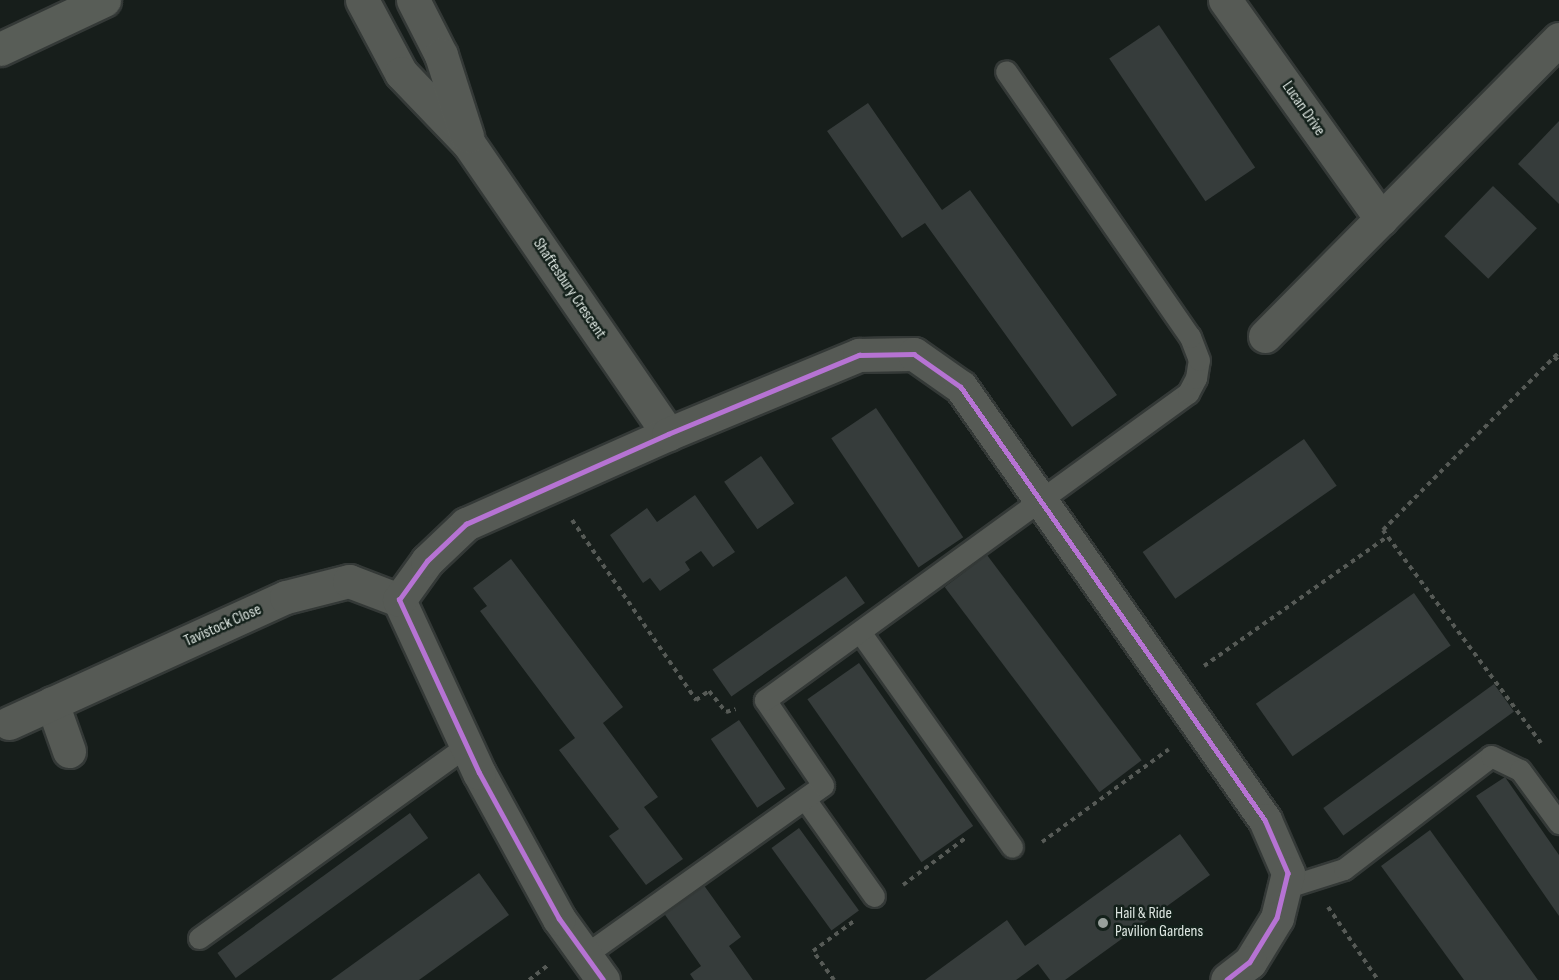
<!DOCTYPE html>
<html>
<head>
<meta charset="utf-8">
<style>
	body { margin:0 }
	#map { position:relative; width:1559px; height:980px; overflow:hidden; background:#171e1b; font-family:"Sofia Sans Condensed",sans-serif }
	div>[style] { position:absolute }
	.building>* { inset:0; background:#363c3b; transform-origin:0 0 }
	.path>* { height:4px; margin-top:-2px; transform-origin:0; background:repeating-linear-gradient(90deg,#565a56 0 4.5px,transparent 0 9px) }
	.roads { filter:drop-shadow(2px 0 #343937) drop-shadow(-2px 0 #343937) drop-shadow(0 2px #343937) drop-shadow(0 -2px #343937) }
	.service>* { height:21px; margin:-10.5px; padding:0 10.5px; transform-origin:10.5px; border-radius:10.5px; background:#565a55 }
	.minor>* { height:33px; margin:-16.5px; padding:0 16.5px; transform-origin:16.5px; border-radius:16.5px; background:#565a55 }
	.secondary>* { height:33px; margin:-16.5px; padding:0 16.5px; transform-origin:16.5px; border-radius:16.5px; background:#585d57 }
	.bus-1>* { height:4.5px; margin:-2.25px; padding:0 2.25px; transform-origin:2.25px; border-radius:2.25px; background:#b673d3 }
	.dots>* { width:16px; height:16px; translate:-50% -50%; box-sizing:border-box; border:3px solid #14211b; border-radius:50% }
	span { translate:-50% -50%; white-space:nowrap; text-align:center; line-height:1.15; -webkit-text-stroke:5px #14211b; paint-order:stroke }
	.street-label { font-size:16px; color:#dde6e1 }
	.poi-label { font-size:16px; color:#dde6e1 }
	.left { translate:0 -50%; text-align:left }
</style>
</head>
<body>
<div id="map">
	<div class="building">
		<div style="left:1159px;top:25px;width:172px;height:60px;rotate:56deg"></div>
		<div style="clip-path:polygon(868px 103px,942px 210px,970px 190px,1117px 395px,1072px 427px,925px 223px,902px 238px,827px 131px)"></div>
		<div style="clip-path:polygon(1559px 121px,1559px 204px,1518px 164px)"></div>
		<div style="left:1493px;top:186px;width:61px;height:70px;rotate:44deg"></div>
		<div style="left:876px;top:408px;width:156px;height:54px;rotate:56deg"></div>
		<div style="left:1304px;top:439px;width:57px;height:197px;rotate:55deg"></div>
		<div style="left:761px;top:456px;width:58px;height:45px;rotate:55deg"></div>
		<div style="clip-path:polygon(695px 495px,735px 552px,713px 567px,701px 551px,685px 562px,690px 570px,660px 591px,650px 578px,643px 583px,610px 535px,647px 508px,657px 522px)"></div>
		<div style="left:987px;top:555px;width:257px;height:53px;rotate:53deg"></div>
		<div style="clip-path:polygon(511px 559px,623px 707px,603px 723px,658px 797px,644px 807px,683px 859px,646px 885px,609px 836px,619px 829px,559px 750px,575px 738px,480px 611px,487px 606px,473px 588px)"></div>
		<div style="left:846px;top:576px;width:33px;height:163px;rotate:55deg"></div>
		<div style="left:1414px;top:593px;width:64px;height:193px;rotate:55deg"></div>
		<div style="left:859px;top:663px;width:199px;height:63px;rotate:55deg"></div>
		<div style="left:1494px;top:684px;width:34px;height:211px;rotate:54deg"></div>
		<div style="left:739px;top:720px;width:83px;height:34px;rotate:56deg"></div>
		<div style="clip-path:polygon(1505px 777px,1559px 855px,1559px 916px,1476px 796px)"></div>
		<div style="left:410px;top:813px;width:31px;height:238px;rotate:54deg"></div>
		<div style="left:799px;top:828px;width:102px;height:34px;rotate:54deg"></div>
		<div style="clip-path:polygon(1430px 830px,1538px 980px,1464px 980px,1381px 866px)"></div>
		<div style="clip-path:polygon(1180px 834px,1210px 875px,1065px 980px,1050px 980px,1038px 964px,1016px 980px,925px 980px,1007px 920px,1025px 946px)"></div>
		<div style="clip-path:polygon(479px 873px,509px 915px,419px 980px,331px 980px)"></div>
		<div style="clip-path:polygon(703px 884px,741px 937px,729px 946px,753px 980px,694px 980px,690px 974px,701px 966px,663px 912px)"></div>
	</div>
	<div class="path">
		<div style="left:1554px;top:357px;width:6px;rotate:39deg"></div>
		<div style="left:572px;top:520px;width:219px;rotate:55.4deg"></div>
		<div style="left:696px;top:700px;width:16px;rotate:-35deg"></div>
		<div style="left:709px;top:691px;width:27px;rotate:51deg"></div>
		<div style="left:726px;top:712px;width:10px;rotate:-17deg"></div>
		<div style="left:1204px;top:666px;width:224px;rotate:-35.2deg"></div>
		<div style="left:1541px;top:743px;width:265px;rotate:-126.6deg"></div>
		<div style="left:1383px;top:530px;width:250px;rotate:-45.3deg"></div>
		<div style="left:1042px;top:842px;width:157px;rotate:-36.2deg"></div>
		<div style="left:903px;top:885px;width:80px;rotate:-36.9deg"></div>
		<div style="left:1328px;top:907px;width:88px;rotate:55.6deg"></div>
		<div style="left:529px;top:980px;width:23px;rotate:-38deg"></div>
		<div style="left:834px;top:980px;width:36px;rotate:-126deg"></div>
		<div style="left:813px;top:951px;width:51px;rotate:-36.2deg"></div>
	</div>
	<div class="roads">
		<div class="service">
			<div style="left:860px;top:632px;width:263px;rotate:54.7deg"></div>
			<div style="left:805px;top:799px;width:119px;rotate:54.6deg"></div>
			<div style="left:1284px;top:888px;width:63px;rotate:-17.6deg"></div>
			<div style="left:1344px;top:869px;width:185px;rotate:-37.5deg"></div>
			<div style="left:1491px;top:756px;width:32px;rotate:26deg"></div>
			<div style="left:1520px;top:770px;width:66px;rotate:53.7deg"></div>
			<div style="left:199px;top:938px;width:329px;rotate:-35.7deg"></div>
			<div style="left:585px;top:955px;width:292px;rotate:-35.5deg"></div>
			<div style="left:823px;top:785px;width:103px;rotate:-124.3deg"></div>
			<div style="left:765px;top:700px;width:523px;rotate:-35.97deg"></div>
			<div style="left:1188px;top:393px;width:17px;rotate:-62deg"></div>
			<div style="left:1196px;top:378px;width:18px;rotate:-81deg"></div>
			<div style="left:1199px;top:360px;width:25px;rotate:-111deg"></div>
			<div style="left:1190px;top:337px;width:323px;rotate:-124.7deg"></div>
		</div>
		<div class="minor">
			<div style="left:362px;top:0;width:83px;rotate:61.9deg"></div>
			<div style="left:401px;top:73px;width:98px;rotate:46.2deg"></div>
			<div style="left:469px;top:144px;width:352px;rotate:55.5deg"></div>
			<div style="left:413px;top:0;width:62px;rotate:63deg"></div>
			<div style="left:441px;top:55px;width:85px;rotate:72.2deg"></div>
			<div style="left:1225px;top:0;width:269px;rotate:54.5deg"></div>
			<div style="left:1265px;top:336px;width:418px;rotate:-45.3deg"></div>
			<div style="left:52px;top:703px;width:51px;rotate:70.5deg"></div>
			<div style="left:9px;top:723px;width:304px;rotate:-24.5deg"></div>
			<div style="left:286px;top:597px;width:65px;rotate:-14.3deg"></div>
			<div style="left:349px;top:581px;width:53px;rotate:20.8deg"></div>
			<div style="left:603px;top:980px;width:75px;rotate:-125.8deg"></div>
			<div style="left:559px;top:919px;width:166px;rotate:-118.7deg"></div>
			<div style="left:479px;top:773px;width:191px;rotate:-114.8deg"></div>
			<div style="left:399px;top:600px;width:48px;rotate:-54.3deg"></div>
			<div style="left:427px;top:561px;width:54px;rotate:-43.5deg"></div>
			<div style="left:466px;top:524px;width:221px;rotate:-24deg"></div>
			<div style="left:668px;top:434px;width:207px;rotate:-22.5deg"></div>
			<div style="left:859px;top:355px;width:55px;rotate:-1deg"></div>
			<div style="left:914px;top:354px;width:57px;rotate:35.1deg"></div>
			<div style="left:961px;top:387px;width:529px;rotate:54.93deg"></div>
			<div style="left:1265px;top:820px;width:58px;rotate:66.5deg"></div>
			<div style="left:1288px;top:873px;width:46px;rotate:103.7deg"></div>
			<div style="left:1277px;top:918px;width:52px;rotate:121.5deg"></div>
			<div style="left:1250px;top:962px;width:29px;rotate:142deg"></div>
		</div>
		<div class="secondary">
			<div style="left:0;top:49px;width:115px;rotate:-25.2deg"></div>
		</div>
	</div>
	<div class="bus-1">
		<div style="left:603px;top:980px;width:75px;rotate:-125.8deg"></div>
		<div style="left:559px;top:919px;width:166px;rotate:-118.7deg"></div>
		<div style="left:479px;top:773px;width:191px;rotate:-114.8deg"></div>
		<div style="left:399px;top:600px;width:48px;rotate:-54.3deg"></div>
		<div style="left:427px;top:561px;width:54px;rotate:-43.5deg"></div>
		<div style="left:466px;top:524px;width:221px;rotate:-24deg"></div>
		<div style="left:668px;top:434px;width:207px;rotate:-22.5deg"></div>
		<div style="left:859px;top:355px;width:55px;rotate:-1deg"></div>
		<div style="left:914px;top:354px;width:57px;rotate:35.1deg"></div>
		<div style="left:961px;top:387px;width:529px;rotate:54.93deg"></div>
		<div style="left:1265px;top:820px;width:58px;rotate:66.5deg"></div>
		<div style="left:1288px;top:873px;width:46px;rotate:103.7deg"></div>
		<div style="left:1277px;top:918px;width:52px;rotate:121.5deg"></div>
		<div style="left:1250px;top:962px;width:29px;rotate:142deg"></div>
	</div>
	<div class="dots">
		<div style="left:1103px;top:923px;background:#98a09c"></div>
	</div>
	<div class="street-label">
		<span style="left:1303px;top:109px;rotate:55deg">Lucan Drive</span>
		<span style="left:569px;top:289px;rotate:56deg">Shaftesbury Crescent</span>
		<span style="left:223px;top:626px;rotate:-24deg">Tavistock Close</span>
	</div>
	<div class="poi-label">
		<span class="left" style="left:1115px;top:923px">Hail &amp; Ride<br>Pavilion Gardens</span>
	</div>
</div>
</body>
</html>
